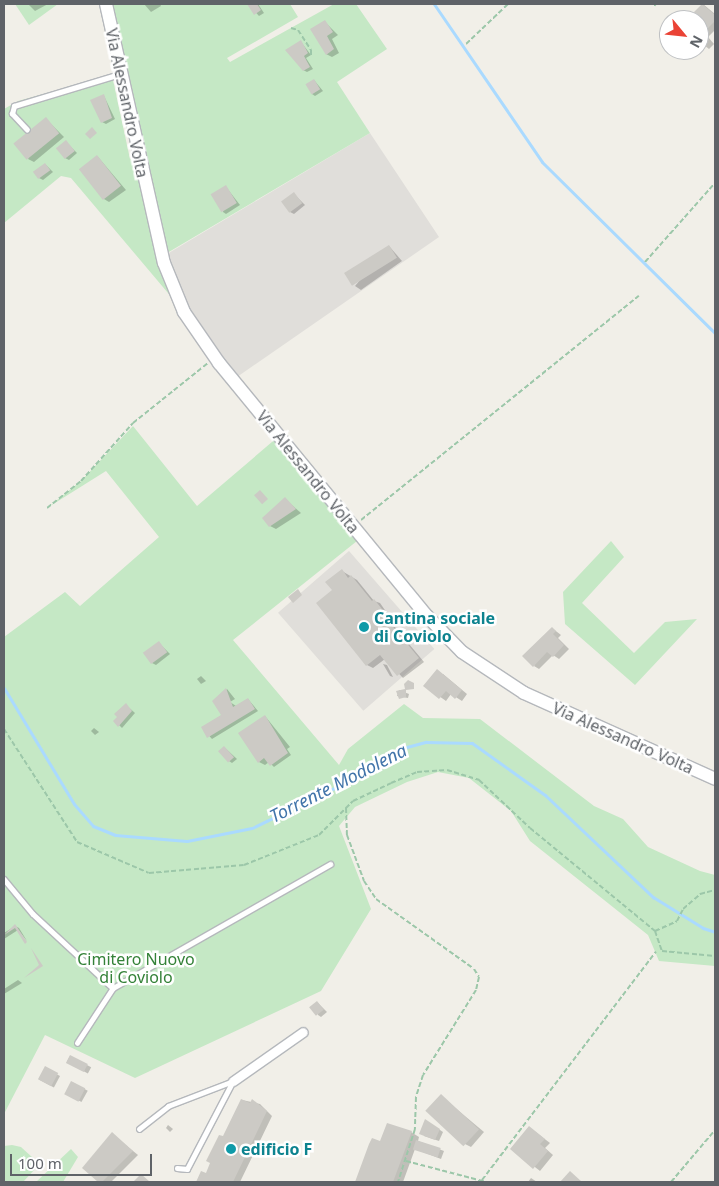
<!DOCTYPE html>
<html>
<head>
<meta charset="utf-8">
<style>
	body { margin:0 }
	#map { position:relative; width:719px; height:1186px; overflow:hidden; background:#f1efe8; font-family:"Noto Sans",sans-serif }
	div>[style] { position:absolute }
	.industrial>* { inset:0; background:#e0deda; transform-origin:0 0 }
	.green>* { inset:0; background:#c5e8c5 }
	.shadow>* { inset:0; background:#0003; transform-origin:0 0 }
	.stream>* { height:3px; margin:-1.5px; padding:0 1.5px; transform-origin:1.5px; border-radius:1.5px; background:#aadaff }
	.building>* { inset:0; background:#cccac5; transform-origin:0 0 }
	.path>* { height:2px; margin-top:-1px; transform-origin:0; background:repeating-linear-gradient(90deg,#9cc7a9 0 5px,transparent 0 7.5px) }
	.roads { filter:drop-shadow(1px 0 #b5b8bc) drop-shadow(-1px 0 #b5b8bc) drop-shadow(0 1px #b5b8bc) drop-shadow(0 -1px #b5b8bc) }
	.lane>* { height:4.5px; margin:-2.25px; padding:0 2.25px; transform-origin:2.25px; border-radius:2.25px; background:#fff }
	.street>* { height:9px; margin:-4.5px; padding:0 4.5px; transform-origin:4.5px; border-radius:4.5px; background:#fff }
	.secondary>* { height:12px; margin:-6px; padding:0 6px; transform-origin:6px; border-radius:6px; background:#fff }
	.dots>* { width:14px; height:14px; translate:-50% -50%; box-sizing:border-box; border:2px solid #fff; border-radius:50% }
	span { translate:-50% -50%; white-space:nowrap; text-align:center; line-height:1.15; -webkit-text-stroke:5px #fff; paint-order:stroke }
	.street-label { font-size:16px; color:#5f6368 }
	.culture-label { font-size:16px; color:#0d838f; font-weight:700 }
	.left { translate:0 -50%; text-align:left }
	.park-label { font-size:16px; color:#348238 }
	.water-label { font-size:18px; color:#4174aa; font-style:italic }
	.frame { position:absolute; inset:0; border:5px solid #5f6368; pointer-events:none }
	.north { position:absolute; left:659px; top:10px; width:50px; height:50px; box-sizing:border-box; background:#fff; border:1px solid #bfc1c3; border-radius:50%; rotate:118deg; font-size:14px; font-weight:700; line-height:20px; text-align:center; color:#5f6368 }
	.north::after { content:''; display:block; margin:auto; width:18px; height:22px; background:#ea4335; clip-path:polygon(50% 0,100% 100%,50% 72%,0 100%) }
	.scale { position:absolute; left:10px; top:1154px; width:142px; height:22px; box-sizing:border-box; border:2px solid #5f6368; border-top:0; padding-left:6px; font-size:15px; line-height:18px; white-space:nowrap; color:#5f6368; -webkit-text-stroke:4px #fff; paint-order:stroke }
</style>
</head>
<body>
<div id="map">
	<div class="industrial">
		<div style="clip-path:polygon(370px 133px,439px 237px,237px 377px,192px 314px,171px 267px,162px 257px)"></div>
		<div style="left:349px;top:551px;width:130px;height:94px;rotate:49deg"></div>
	</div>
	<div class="green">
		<div style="clip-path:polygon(15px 4px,58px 4px,29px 25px)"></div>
		<div style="clip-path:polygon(113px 4px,290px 4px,298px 17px,227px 58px,230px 62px,334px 4px,356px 4px,387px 49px,337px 82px,370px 133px,162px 256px,184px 312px,71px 178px,61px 176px,4px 223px,4px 109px,18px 101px,112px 75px,130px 159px,140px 162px,131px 120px,138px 115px)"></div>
		<div style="clip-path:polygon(133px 426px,197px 506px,279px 436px,362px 537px,233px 640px,339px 765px,348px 749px,404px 704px,423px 718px,480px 719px,594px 806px,623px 819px,648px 847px,700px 871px,715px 875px,715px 966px,659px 961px,648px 935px,530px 841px,511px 811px,469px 778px,438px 772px,407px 782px,355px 807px,339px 826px,371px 909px,321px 991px,135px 1078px,45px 1035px,4px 1114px,4px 637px,65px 592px,80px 606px,159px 537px,106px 471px,47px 508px,81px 481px)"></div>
		<div style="clip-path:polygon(611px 541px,624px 557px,582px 603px,634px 653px,665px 622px,697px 619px,635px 685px,565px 624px,563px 592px)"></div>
		<div style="clip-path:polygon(12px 1145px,21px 1147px,33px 1158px,37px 1167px,23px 1182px,4px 1182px,4px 1146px)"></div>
		<div style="clip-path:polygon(71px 1149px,78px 1157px,63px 1182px,36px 1182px)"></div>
	</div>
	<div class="shadow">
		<div style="clip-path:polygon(28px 4px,48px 4px,35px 11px)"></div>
		<div style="clip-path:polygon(144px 4px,160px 4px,161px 6px,151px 12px)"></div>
		<div style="clip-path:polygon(248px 4px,258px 4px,264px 13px,259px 16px)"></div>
		<div style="clip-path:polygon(703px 4px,715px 14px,715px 30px,708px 37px,714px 44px,709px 49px,699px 41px,699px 33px,703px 28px,699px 20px,691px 16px)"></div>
		<div style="clip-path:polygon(325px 22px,338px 35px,332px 39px,339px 53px,332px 57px,326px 54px)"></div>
		<div style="clip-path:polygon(301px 42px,311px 55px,306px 58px,313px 69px,307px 72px,303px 70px)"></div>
		<div style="clip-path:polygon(314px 80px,323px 91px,315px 96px,312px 94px)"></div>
		<div style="clip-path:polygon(104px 96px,115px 119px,106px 124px,102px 122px)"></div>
		<div style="clip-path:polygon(46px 119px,64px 137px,34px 162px,28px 159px)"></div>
		<div style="clip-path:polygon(66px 142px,77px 153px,69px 160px,65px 158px)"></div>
		<div style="clip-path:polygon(98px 157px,126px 190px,109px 202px,104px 199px)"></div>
		<div style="clip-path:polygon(45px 164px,53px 172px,43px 180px,39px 178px)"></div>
		<div style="clip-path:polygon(226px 187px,240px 205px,226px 214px,223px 212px)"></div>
		<div style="clip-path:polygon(294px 194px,305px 205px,294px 214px,290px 212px)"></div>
		<div style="clip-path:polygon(389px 246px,402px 261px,361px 290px,355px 286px)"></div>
		<div style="clip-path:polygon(285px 499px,301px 513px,276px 529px,270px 526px)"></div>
		<div style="clip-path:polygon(342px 571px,357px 580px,374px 601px,380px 603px,387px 613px,385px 615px,424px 662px,403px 678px,385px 659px,373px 668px,367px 665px,334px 591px)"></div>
		<div style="clip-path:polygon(552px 628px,561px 635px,558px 638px,569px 649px,559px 659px,553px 655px,539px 669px,534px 666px)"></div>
		<div style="clip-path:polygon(159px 643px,170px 654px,156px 665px,152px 663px)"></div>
		<div style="clip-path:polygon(383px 664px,387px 665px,393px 677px,390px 676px)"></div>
		<div style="clip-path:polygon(443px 674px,467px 694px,462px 701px,451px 694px,446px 701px,425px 686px)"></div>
		<div style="clip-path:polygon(201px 676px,206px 681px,201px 684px,197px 679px)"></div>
		<div style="clip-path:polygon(227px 689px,235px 699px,230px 702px,236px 706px,248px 699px,258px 711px,212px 739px,202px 728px,222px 715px,214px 702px)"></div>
		<div style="clip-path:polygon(399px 690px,409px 694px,408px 698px,397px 696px)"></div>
		<div style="clip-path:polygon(126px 705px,135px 713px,122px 728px,115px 721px)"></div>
		<div style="clip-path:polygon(265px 716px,290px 747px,287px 749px,291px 755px,274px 767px,269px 762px,265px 765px,259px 762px)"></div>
		<div style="clip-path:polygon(94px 728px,99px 732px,95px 735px,91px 731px)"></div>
		<div style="clip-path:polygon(224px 747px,237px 759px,232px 763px,229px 761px)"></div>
		<div style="clip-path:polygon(15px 926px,19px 928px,27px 941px,18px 930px,4px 939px,4px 933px)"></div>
		<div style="clip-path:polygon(18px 980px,22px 983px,4px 994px,4px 989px)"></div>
		<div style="clip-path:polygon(318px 1003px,327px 1012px,321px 1017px,318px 1015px)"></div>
		<div style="left:70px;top:1056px;width:24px;height:7px;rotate:28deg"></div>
		<div style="left:45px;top:1068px;width:17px;height:13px;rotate:28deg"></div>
		<div style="left:72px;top:1082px;width:18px;height:13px;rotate:29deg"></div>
		<div style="clip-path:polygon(441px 1096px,484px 1132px,471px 1147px,465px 1144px)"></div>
		<div style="clip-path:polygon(242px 1100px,260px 1104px,272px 1116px,240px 1182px,198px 1182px,202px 1173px,206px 1175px)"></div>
		<div style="clip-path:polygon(428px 1122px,443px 1132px,439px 1141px,424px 1136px)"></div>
		<div style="clip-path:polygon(168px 1125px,173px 1129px,170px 1132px,166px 1128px)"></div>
		<div style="clip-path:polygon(529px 1127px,550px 1143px,545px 1148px,553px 1155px,540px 1171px,512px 1149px)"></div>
		<div style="clip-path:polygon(411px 1132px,419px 1137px,418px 1141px,444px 1151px,441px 1159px,415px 1149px,403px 1182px,356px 1182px,370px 1145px)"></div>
		<div style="clip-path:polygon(112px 1134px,138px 1155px,111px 1182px,100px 1182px,84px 1168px)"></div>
		<div style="clip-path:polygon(531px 1178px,537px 1182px,538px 1182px,528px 1182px)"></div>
	</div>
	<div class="stream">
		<div style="left:434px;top:4px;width:191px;rotate:55.6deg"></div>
		<div style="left:542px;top:162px;width:243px;rotate:44.7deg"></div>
		<div style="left:4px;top:688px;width:135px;rotate:58.9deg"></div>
		<div style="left:74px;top:804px;width:29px;rotate:49deg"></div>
		<div style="left:93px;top:826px;width:24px;rotate:22deg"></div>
		<div style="left:115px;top:835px;width:72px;rotate:4.8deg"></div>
		<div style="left:187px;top:841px;width:66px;rotate:-11.3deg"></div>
		<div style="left:252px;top:828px;width:151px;rotate:-25.9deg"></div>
		<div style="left:388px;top:762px;width:21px;rotate:-43deg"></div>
		<div style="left:403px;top:748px;width:24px;rotate:-15deg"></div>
		<div style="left:426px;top:742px;width:46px;rotate:1.2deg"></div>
		<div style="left:472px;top:743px;width:90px;rotate:35.5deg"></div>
		<div style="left:545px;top:795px;width:149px;rotate:43.4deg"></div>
		<div style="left:653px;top:897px;width:59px;rotate:31.8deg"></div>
		<div style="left:703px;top:928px;width:13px;rotate:18deg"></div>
	</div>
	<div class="building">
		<div style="clip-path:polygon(247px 4px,257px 4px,261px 10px,254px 15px)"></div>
		<div style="clip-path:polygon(702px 4px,715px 15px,715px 21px,703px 33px,709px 40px,703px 46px,699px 42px,702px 28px,699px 20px,690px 16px)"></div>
		<div style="clip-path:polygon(325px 20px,333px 32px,327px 36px,334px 49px,326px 55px,310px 29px)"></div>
		<div style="clip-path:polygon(301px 40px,308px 53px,304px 56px,310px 67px,303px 71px,285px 50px)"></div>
		<div style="left:314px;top:79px;width:12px;height:10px;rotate:59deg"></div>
		<div style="clip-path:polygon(104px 94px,112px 118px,101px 123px,90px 100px)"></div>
		<div style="left:46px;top:117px;width:21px;height:42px;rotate:51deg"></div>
		<div style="clip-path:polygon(92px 127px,97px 133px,90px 139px,85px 134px)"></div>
		<div style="left:66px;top:140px;width:14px;height:13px;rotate:51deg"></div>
		<div style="left:97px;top:155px;width:39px;height:23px;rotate:52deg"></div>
		<div style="left:45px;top:163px;width:9px;height:15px;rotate:54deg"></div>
		<div style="left:226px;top:185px;width:21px;height:18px;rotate:59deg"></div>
		<div style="left:294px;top:192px;width:14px;height:16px;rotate:54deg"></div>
		<div style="left:389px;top:245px;width:15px;height:53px;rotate:58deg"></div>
		<div style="left:260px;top:490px;width:12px;height:8px;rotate:48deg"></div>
		<div style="clip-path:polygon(285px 497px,296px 509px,269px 527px,262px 518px)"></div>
		<div style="clip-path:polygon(342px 569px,348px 578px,351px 575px,372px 601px,374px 599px,382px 609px,380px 611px,419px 658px,397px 676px,380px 655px,366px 666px,316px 603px,332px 590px,325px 582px)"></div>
		<div style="clip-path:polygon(298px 589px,302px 595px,293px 603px,288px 597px)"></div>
		<div style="clip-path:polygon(552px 627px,556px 631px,553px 634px,564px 645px,553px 657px,547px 652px,533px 667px,522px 656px)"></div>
		<div style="left:159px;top:641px;width:14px;height:20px;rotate:54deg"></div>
		<div style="clip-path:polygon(437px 669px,462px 690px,455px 699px,446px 691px,439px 699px,423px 686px)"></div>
		<div style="clip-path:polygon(408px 680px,414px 683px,414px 689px,406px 690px,406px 697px,399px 699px,396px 691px,405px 689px,404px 684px)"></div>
		<div style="clip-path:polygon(226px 688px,233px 707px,248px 698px,255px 709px,207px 738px,201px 727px,221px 715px,212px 701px)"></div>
		<div style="clip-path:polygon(126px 703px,132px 711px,118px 727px,113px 721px,117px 717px,114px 714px)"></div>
		<div style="clip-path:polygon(265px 715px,288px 753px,270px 766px,264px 758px,258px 763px,238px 733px)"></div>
		<div style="left:224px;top:746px;width:15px;height:8px;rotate:48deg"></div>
		<div style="clip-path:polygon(15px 924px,27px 942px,25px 944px,15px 928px,4px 935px)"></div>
		<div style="clip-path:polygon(31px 948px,43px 966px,24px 978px,39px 965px)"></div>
		<div style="left:317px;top:1001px;width:11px;height:10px;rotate:52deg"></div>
		<div style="left:70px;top:1055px;width:20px;height:9px;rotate:27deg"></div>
		<div style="left:45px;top:1066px;width:15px;height:15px;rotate:28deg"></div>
		<div style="left:71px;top:1081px;width:16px;height:15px;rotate:27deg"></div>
		<div style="left:441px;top:1094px;width:52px;height:23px;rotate:43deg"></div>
		<div style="clip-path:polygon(241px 1099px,250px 1103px,252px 1099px,267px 1111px,233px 1182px,196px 1182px,201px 1171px,206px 1173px,210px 1163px,206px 1161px,219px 1135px,223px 1136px)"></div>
		<div style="clip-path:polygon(425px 1119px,440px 1129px,435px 1140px,419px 1134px)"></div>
		<div style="clip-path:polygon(387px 1123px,412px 1131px,393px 1182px,355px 1182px,369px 1144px,372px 1138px,380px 1141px)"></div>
		<div style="clip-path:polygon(529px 1126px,545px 1139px,540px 1144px,548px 1151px,533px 1169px,510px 1149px)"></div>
		<div style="clip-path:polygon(112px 1132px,133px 1151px,102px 1182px,98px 1182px,82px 1168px)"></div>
		<div style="left:416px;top:1140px;width:26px;height:10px;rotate:18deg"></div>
		<div style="clip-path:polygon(570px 1171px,582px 1182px,560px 1182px)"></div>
		<div style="clip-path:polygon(141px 1174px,150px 1182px,133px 1182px)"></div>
	</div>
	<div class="path">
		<div style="left:654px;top:6px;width:3px;rotate:-45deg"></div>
		<div style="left:291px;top:28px;width:7px;rotate:16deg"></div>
		<div style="left:298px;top:30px;width:24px;rotate:57deg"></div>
		<div style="left:311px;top:50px;width:7px;rotate:90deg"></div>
		<div style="left:466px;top:44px;width:58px;rotate:-43.6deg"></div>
		<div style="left:645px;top:262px;width:106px;rotate:-48.5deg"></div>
		<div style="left:47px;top:508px;width:43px;rotate:-38.5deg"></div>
		<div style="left:81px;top:481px;width:78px;rotate:-48.1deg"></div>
		<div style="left:133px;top:423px;width:96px;rotate:-38.7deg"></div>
		<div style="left:361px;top:520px;width:357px;rotate:-38.9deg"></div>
		<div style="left:4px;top:729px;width:135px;rotate:57.1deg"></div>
		<div style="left:77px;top:842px;width:78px;rotate:23.3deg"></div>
		<div style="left:149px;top:873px;width:95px;rotate:-4.8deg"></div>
		<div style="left:244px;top:865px;width:81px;rotate:-21.8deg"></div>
		<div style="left:319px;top:835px;width:48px;rotate:-45deg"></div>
		<div style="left:353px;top:801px;width:42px;rotate:-25.3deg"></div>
		<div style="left:391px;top:783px;width:28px;rotate:-23deg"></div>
		<div style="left:417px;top:772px;width:30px;rotate:-4deg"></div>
		<div style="left:447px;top:770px;width:34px;rotate:17deg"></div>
		<div style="left:479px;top:780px;width:70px;rotate:43.3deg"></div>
		<div style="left:530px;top:828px;width:162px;rotate:39.5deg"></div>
		<div style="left:655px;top:931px;width:24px;rotate:-24deg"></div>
		<div style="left:677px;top:921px;width:13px;rotate:-63deg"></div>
		<div style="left:683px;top:909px;width:23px;rotate:-41deg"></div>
		<div style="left:700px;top:894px;width:16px;rotate:-15deg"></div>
		<div style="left:346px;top:808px;width:27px;rotate:88deg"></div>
		<div style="left:347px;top:835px;width:49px;rotate:69.7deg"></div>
		<div style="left:364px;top:881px;width:22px;rotate:56deg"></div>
		<div style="left:376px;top:899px;width:120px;rotate:35.5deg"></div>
		<div style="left:474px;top:969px;width:9px;rotate:58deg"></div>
		<div style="left:479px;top:977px;width:13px;rotate:103deg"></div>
		<div style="left:476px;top:990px;width:100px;rotate:121.9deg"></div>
		<div style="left:423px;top:1075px;width:23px;rotate:108deg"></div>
		<div style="left:416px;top:1097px;width:32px;rotate:92deg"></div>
		<div style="left:415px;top:1129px;width:56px;rotate:107.8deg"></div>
		<div style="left:655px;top:931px;width:21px;rotate:71deg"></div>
		<div style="left:662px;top:951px;width:53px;rotate:5.4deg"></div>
		<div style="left:406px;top:1161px;width:83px;rotate:14.7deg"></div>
		<div style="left:482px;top:1180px;width:287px;rotate:-52.7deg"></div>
		<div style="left:671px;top:1182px;width:68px;rotate:-49.8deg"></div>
	</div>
	<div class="roads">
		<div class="lane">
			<div style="left:27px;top:130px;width:22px;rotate:-133deg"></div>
			<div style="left:12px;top:114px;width:8px;rotate:-76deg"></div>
			<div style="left:14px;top:106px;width:111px;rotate:-16.8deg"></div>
			<div style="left:4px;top:879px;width:45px;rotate:50.4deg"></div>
			<div style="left:33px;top:914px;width:109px;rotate:42.8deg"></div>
			<div style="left:77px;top:1043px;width:66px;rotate:-56.8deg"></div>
			<div style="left:113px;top:988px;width:250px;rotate:-29.7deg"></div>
			<div style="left:139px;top:1129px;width:37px;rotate:-38deg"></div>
			<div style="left:168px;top:1106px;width:70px;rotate:-21deg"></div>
			<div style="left:177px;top:1168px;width:10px;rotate:6deg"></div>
			<div style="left:187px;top:1169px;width:99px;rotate:-62.4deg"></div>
		</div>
		<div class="street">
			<div style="left:233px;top:1081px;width:85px;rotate:-35deg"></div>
		</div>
		<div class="secondary">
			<div style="left:106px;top:4px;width:265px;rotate:77.4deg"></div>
			<div style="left:164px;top:263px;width:53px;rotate:67.8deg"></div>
			<div style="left:184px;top:312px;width:62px;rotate:55.5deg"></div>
			<div style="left:219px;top:363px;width:328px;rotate:50.6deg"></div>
			<div style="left:427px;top:616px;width:50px;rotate:45.8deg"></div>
			<div style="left:462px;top:652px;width:74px;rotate:33.5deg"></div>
			<div style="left:524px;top:693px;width:209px;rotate:24.2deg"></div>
		</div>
	</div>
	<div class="dots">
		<div style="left:364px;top:627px;background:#0f9aa8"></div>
		<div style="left:231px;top:1149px;background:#0f9aa8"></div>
	</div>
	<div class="street-label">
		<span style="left:127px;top:103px;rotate:78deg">Via Alessandro Volta</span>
		<span style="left:308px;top:472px;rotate:51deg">Via Alessandro Volta</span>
		<span style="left:623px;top:738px;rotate:24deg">Via Alessandro Volta</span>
	</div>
	<div class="culture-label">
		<span class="left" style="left:374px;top:627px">Cantina sociale<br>di Coviolo</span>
		<span class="left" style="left:241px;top:1149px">edificio F</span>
	</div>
	<div class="park-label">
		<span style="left:136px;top:968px">Cimitero Nuovo<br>di Coviolo</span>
	</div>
	<div class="water-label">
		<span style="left:338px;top:783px;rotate:-27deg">Torrente Modolena</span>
	</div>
	<div class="frame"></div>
	<div class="north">N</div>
	<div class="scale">100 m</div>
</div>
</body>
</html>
